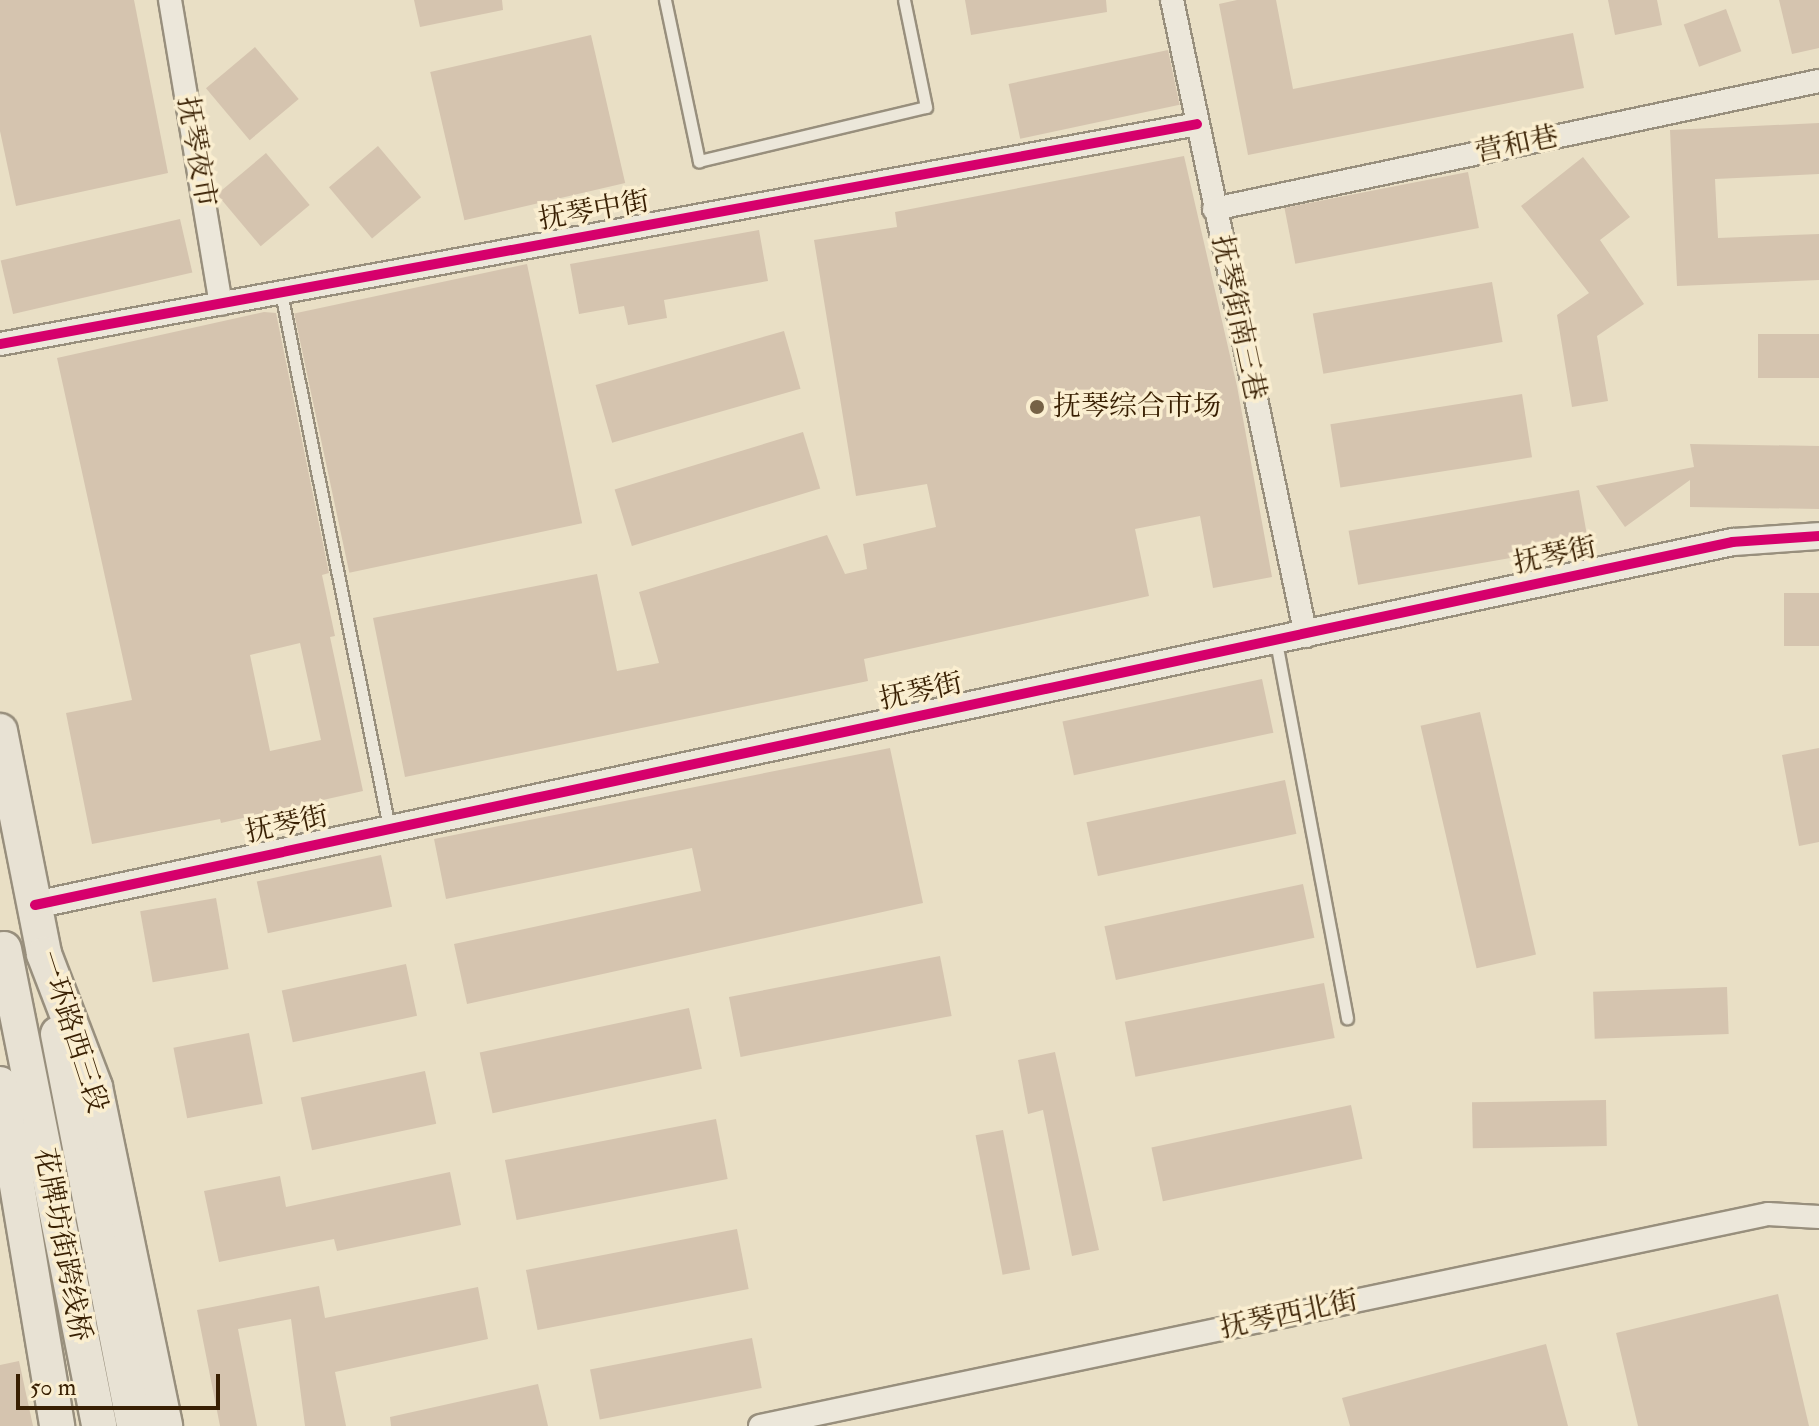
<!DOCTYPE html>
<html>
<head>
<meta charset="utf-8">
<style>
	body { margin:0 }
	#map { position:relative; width:1819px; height:1426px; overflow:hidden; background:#e9dfc5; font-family:"IM FELL Double Pica","Noto Serif SC",serif }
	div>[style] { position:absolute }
	.building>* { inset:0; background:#d5c4af; transform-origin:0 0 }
	.roads { filter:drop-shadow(2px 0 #988f7d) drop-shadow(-2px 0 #988f7d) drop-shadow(0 2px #988f7d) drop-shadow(0 -2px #988f7d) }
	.service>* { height:11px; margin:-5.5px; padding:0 5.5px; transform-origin:5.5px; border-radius:5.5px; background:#ece7da }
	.minor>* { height:22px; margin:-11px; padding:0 11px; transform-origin:11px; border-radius:11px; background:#ece7da }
	.tertiary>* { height:26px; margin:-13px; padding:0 13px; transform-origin:13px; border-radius:13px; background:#ece7da }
	.primary>* { height:34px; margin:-17px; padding:0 17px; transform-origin:17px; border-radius:17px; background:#e8e2d4 }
	.cycleway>* { height:10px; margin:-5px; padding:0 5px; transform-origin:5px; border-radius:5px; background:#d6006c }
	.dots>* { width:22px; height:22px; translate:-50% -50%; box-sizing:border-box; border:4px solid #faeed0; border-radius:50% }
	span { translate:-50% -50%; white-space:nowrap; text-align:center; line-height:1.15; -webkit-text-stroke:7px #faeed0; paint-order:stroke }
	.street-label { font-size:28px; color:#381f02 }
	.poi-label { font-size:28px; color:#381f02 }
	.left { translate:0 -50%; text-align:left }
	.scale { position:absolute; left:16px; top:1374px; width:204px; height:36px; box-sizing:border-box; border:4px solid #381f02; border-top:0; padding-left:10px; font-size:24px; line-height:28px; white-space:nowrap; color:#381f02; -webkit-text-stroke:6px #faeed0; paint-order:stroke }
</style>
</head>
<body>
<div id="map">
	<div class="building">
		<div style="clip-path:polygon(0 0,134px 0,168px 173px,16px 206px,0 131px)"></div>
		<div style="clip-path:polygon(414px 0,502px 0,503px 10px,420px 27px)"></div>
		<div style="clip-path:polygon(965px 0,1106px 0,1107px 12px,971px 35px)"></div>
		<div style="clip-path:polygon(1237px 0,1276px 0,1293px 89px,1573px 33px,1584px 88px,1248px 155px,1219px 4px)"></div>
		<div style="clip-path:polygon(1608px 0,1657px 0,1662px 25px,1615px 35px)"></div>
		<div style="clip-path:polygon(1779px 0,1819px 0,1819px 48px,1792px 54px)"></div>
		<div style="left:1726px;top:9px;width:45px;height:45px;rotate:70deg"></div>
		<div style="left:591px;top:35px;width:152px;height:165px;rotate:77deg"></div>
		<div style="left:255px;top:47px;width:68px;height:64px;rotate:50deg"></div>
		<div style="left:1168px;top:50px;width:56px;height:163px;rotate:78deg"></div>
		<div style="clip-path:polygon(1819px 123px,1819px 174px,1715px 179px,1718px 238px,1819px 234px,1819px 280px,1677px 286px,1670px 130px)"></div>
		<div style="left:378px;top:146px;width:67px;height:64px;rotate:50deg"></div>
		<div style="left:266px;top:153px;width:68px;height:64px;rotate:50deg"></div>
		<div style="clip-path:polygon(1184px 156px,1237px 386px,1272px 577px,1213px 588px,1200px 516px,1135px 529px,1149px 596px,864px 659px,868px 681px,405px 777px,373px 618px,597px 574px,617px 671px,659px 663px,639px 592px,827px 535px,845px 574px,867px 569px,863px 544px,936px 527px,927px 484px,856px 496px,814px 240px,897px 227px,895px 212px)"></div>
		<div style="clip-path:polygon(1583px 157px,1630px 217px,1600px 240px,1644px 304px,1597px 336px,1608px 401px,1572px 407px,1557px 315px,1589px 293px,1521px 206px)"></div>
		<div style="left:1468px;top:172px;width:57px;height:187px;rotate:79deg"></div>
		<div style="left:180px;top:219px;width:55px;height:184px;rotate:77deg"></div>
		<div style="clip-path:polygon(759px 230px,768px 281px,664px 300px,667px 318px,628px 325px,624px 306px,579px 314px,570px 264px)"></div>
		<div style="left:527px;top:264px;width:265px;height:238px;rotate:78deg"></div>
		<div style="left:1492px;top:282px;width:61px;height:182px;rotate:80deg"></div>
		<div style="clip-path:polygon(evenodd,264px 312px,276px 313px,329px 573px,322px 575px,335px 636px,330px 637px,363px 791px,221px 823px,220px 819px,92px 844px,66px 713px,132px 700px,57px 358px,264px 312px,300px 643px,321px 740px,270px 751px,250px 655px,300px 643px)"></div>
		<div style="left:784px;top:331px;width:60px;height:196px;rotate:74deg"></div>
		<div style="left:1758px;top:334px;width:61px;height:44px"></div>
		<div style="left:1522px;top:394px;width:64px;height:194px;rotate:81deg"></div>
		<div style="left:803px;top:432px;width:59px;height:197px;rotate:73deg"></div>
		<div style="clip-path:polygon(1690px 444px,1819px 446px,1819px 509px,1690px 507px,1690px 480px,1625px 527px,1596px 486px,1694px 467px)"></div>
		<div style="left:1579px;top:490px;width:55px;height:234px;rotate:80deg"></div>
		<div style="left:1819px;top:593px;width:53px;height:35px;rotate:90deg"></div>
		<div style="left:1262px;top:679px;width:55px;height:204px;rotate:78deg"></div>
		<div style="left:1480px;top:712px;width:249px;height:61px;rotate:77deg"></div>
		<div style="clip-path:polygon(890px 748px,923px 903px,467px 1004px,454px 944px,701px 891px,692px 848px,446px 899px,434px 839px)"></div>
		<div style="clip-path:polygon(1819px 748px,1819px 842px,1799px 846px,1782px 755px)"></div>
		<div style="left:1285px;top:780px;width:55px;height:203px;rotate:78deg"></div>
		<div style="left:381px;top:855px;width:53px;height:127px;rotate:78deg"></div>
		<div style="left:1303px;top:884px;width:55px;height:203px;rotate:78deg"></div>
		<div style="left:216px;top:898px;width:72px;height:77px;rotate:80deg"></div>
		<div style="left:940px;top:956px;width:61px;height:215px;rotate:79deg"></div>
		<div style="left:406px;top:964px;width:53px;height:127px;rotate:78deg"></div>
		<div style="left:1324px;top:983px;width:56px;height:203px;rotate:79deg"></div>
		<div style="left:1727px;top:987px;width:47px;height:134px;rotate:88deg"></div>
		<div style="left:689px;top:1008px;width:62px;height:214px;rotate:78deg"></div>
		<div style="left:249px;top:1033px;width:72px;height:77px;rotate:79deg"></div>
		<div style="clip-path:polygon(1055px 1052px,1099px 1250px,1072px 1256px,1043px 1110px,1028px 1114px,1018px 1060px)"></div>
		<div style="left:425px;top:1071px;width:54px;height:127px;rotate:78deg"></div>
		<div style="left:1606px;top:1100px;width:46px;height:134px;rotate:89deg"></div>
		<div style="left:1351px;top:1105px;width:55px;height:204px;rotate:78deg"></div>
		<div style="left:716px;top:1119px;width:61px;height:215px;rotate:79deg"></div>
		<div style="left:1003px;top:1130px;width:142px;height:28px;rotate:79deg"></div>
		<div style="clip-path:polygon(450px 1172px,461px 1225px,337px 1251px,334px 1239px,219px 1262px,204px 1191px,280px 1176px,286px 1207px)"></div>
		<div style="left:737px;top:1229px;width:61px;height:215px;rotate:79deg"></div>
		<div style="clip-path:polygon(319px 1286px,325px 1318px,478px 1287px,488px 1339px,335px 1372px,346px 1426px,305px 1426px,291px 1319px,238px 1329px,257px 1426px,220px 1426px,197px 1310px)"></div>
		<div style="clip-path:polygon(1778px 1294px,1809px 1426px,1638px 1426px,1616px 1333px)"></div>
		<div style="left:752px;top:1338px;width:51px;height:165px;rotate:79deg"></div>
		<div style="clip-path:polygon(1546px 1344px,1568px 1426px,1350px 1426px,1342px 1398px)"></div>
		<div style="clip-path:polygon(19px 1361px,33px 1426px,0 1426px,0 1365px)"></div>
		<div style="clip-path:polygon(538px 1384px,548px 1426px,391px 1426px,390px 1417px)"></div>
	</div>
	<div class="roads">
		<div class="service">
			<div style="left:665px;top:0;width:165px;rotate:78.1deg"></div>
			<div style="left:699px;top:161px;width:233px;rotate:-13.4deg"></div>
			<div style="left:926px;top:107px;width:109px;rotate:-101.6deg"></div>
			<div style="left:281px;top:293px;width:545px;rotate:78.57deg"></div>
			<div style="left:1276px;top:642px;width:383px;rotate:79.3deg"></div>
		</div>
		<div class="minor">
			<div style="left:170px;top:0;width:308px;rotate:80.5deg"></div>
			<div style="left:1172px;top:0;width:650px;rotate:78.1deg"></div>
			<div style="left:1214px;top:209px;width:618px;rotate:-11.95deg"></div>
			<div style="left:0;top:344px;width:1217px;rotate:-10.41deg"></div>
			<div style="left:760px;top:1426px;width:1030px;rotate:-11.88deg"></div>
			<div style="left:1768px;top:1214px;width:51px;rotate:3.4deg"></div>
		</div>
		<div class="tertiary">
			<div style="left:35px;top:905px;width:1736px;rotate:-12.07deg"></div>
			<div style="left:1733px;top:542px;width:86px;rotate:-4deg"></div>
		</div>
		<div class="primary">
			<div style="left:0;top:731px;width:227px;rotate:78.8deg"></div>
			<div style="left:44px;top:954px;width:142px;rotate:69deg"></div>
			<div style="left:95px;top:1087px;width:346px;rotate:78.3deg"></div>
			<div style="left:4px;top:949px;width:486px;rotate:78.7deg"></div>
			<div style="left:58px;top:1034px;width:399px;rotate:79deg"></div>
			<div style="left:0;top:1084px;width:347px;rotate:80.5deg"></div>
		</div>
	</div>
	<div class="cycleway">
		<div style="left:0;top:344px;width:1217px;rotate:-10.41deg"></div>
		<div style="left:35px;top:905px;width:1736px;rotate:-12.07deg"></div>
		<div style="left:1733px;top:542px;width:86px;rotate:-4deg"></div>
	</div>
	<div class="dots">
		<div style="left:1037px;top:407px;background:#766246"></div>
	</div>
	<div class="street-label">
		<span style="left:1517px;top:145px;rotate:-12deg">营和巷</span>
		<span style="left:196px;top:152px;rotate:80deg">抚琴夜市</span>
		<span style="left:594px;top:211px;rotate:-10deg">抚琴中街</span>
		<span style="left:1238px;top:318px;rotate:78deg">抚琴街南三巷</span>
		<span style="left:1555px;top:556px;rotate:-12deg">抚琴街</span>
		<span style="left:921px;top:692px;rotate:-12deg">抚琴街</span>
		<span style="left:287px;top:825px;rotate:-12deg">抚琴街</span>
		<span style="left:72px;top:1032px;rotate:72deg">一环路西三段</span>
		<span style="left:62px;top:1245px;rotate:79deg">花牌坊街跨线桥</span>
		<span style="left:1289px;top:1315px;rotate:-12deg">抚琴西北街</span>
	</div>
	<div class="poi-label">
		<span class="left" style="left:1053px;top:407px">抚琴综合市场</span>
	</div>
	<div class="scale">50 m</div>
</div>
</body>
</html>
